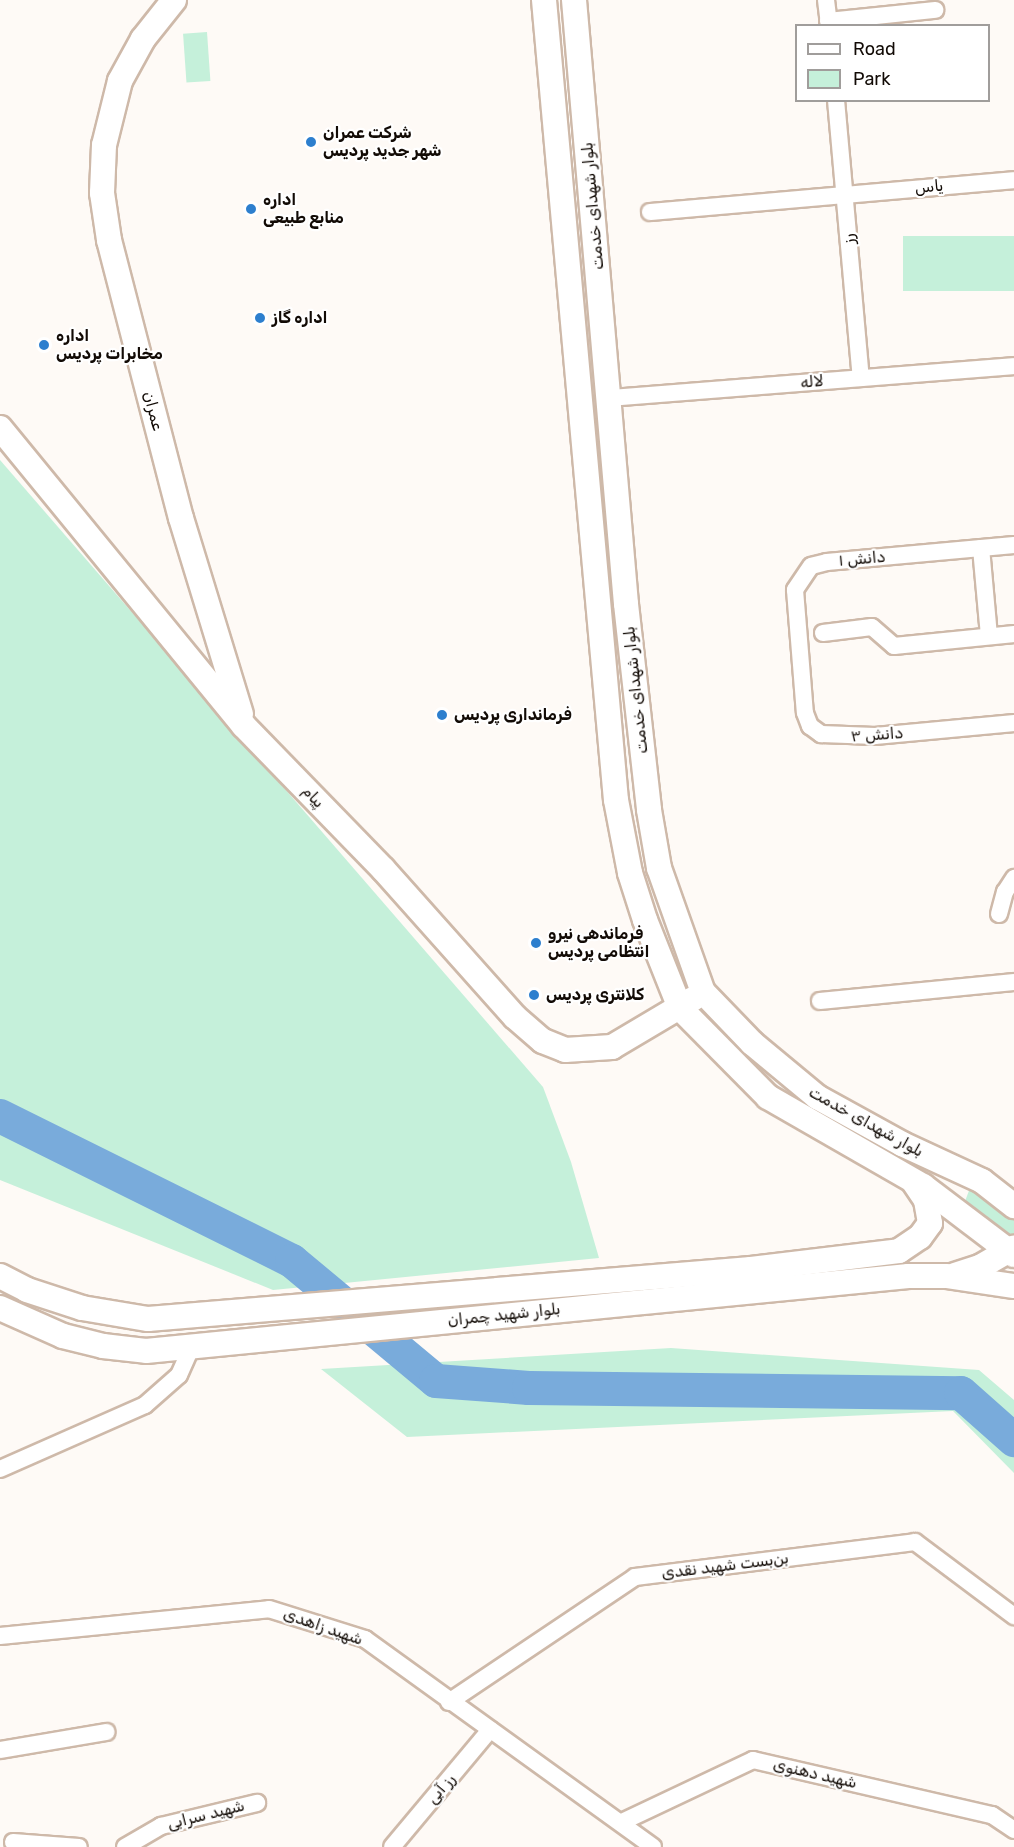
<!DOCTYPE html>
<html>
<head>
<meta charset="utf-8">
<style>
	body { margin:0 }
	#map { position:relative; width:1014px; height:1847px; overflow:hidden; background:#fefaf6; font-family:Rubik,Cairo,sans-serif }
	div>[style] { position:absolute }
	.green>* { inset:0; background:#c5f0da; transform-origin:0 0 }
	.river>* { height:34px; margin:-17px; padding:0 17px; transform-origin:17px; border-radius:17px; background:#79abdb }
	.roads { filter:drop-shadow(2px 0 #ceb9a9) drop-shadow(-2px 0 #ceb9a9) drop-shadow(0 2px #ceb9a9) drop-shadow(0 -2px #ceb9a9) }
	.street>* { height:16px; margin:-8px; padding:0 8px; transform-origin:8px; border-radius:8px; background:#fff }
	.secondary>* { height:24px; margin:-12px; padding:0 12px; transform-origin:12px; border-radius:12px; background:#fff }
	.dots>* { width:16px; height:16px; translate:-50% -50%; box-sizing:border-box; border:3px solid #fff; border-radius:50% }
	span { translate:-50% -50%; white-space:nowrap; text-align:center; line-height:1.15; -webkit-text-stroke:4.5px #fff; paint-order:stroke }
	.poi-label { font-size:16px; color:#120b06; font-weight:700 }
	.left { translate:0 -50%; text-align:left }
	.street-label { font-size:16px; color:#120b06 }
	.legend { position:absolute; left:795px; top:24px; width:195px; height:78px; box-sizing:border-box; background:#fff; border:2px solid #a09d9b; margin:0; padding:8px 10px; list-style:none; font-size:18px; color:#120b06 }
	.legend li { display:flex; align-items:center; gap:12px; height:30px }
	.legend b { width:30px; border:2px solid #a09d9b }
</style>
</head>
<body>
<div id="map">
	<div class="green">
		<div style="left:207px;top:32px;width:49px;height:24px;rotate:86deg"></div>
		<div style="left:1014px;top:236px;width:55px;height:111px;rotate:90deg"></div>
		<div style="clip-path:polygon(0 460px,543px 1087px,571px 1162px,599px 1258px,273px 1290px,0 1180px)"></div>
		<div style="clip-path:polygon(970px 1188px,1014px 1210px,1014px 1239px,1009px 1242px,964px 1204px)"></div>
		<div style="clip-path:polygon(671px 1348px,979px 1370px,1014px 1400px,1014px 1473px,953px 1411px,407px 1437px,321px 1369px)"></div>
	</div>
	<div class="river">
		<div style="left:0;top:1116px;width:326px;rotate:26.4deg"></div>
		<div style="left:292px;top:1261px;width:187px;rotate:39.8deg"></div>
		<div style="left:436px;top:1381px;width:93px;rotate:4.3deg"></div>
		<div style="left:529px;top:1388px;width:432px;rotate:0.7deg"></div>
		<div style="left:961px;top:1393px;width:71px;rotate:41.6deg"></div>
	</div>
	<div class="roads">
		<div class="street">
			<div style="left:826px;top:0;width:26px;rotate:83deg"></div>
			<div style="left:828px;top:21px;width:108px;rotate:-5.9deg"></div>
			<div style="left:836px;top:100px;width:279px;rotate:84.9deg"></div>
			<div style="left:650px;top:212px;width:365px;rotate:-5deg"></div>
			<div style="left:610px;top:398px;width:405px;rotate:-4.5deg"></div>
			<div style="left:1014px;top:545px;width:188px;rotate:174.8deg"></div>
			<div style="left:827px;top:562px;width:16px;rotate:166deg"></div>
			<div style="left:811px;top:566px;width:29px;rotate:124deg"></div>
			<div style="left:795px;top:590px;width:123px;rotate:85.4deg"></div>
			<div style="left:805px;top:713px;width:14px;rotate:69deg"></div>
			<div style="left:810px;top:726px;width:14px;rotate:36deg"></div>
			<div style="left:821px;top:734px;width:54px;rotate:2.1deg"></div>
			<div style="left:875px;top:736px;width:140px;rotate:-5.3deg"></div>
			<div style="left:981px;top:548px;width:88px;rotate:84.8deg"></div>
			<div style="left:823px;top:633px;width:49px;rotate:-7deg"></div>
			<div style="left:872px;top:627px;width:29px;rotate:41deg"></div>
			<div style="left:894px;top:646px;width:121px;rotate:-5.7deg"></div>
			<div style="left:999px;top:914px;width:23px;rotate:-75deg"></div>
			<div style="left:1005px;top:892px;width:17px;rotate:-57deg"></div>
			<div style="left:820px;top:1001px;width:195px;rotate:-5.6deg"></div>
			<div style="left:0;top:1469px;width:158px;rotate:-23.8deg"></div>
			<div style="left:145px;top:1405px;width:45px;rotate:-41.4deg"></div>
			<div style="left:179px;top:1375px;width:32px;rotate:-66deg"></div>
			<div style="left:0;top:1636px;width:270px;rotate:-5.7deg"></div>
			<div style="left:269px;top:1609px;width:101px;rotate:17.4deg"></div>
			<div style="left:365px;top:1639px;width:355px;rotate:35.8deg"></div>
			<div style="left:449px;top:1702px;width:224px;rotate:-33.9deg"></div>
			<div style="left:635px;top:1577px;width:282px;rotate:-7.1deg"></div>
			<div style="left:915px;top:1542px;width:124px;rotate:36.8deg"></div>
			<div style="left:0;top:1750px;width:108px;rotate:-9.6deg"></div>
			<div style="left:622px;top:1822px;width:145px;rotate:-25.3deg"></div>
			<div style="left:753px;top:1760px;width:245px;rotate:13deg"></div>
			<div style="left:992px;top:1815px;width:27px;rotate:34deg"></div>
			<div style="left:13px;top:1842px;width:66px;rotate:4.3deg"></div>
			<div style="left:125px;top:1847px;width:42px;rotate:-30.3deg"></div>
			<div style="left:161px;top:1826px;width:99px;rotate:-13.5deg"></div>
			<div style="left:392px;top:1847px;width:153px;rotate:-50.1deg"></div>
		</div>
		<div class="secondary">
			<div style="left:174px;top:0;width:50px;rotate:128.5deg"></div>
			<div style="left:143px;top:39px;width:48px;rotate:118.7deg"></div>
			<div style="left:120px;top:81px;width:66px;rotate:104deg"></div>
			<div style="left:104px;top:145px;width:48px;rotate:92.4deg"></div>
			<div style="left:102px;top:193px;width:48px;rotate:81.5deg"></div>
			<div style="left:109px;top:240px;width:287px;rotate:75.5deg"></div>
			<div style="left:181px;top:518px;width:205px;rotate:73deg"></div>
			<div style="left:544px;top:0;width:803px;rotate:84.86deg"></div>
			<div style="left:616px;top:800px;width:74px;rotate:79.1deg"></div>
			<div style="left:630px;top:873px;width:49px;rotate:72.3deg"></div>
			<div style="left:645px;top:920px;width:95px;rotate:68.3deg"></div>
			<div style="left:680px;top:1008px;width:125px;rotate:45.3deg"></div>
			<div style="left:768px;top:1097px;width:179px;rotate:29.9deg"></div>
			<div style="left:923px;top:1186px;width:114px;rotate:37.2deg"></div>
			<div style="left:574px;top:0;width:606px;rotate:85.08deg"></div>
			<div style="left:626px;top:604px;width:207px;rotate:83.6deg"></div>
			<div style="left:649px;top:810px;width:59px;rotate:80.2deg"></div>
			<div style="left:659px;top:868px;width:132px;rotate:70.5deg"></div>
			<div style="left:703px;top:992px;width:71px;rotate:46.1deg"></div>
			<div style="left:752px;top:1043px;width:85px;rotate:39.7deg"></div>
			<div style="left:817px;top:1097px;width:97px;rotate:28.9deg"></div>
			<div style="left:902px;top:1144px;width:88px;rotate:24.8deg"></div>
			<div style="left:982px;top:1181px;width:41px;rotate:38deg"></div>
			<div style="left:0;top:428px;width:385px;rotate:50.7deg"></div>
			<div style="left:244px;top:726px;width:199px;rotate:45.8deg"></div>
			<div style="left:383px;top:869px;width:198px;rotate:48.3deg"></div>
			<div style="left:515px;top:1017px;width:37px;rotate:41deg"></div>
			<div style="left:543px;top:1041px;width:24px;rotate:22deg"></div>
			<div style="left:565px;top:1050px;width:47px;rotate:-3.7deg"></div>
			<div style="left:612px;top:1047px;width:94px;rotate:-30.7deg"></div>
			<div style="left:955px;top:1275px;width:26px;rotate:-18deg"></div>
			<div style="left:980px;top:1267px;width:39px;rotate:-30deg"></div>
			<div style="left:0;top:1276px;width:30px;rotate:27deg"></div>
			<div style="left:27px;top:1290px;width:58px;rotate:18.1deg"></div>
			<div style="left:82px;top:1308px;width:67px;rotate:9.5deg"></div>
			<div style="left:148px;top:1319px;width:605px;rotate:-4.74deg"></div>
			<div style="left:751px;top:1269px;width:149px;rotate:-6.9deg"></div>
			<div style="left:899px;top:1251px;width:25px;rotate:-34deg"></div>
			<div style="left:920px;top:1237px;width:17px;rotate:-54deg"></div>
			<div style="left:930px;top:1223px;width:23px;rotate:-100deg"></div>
			<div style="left:926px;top:1200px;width:22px;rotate:-124deg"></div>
			<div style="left:0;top:1308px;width:69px;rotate:24deg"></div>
			<div style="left:63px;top:1336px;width:41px;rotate:14deg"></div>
			<div style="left:103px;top:1346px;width:43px;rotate:6.6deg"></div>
			<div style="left:146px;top:1351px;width:766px;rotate:-5.62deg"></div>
			<div style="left:908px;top:1276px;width:38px"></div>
			<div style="left:946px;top:1276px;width:69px;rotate:8.4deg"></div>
		</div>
	</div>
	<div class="dots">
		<div style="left:311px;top:142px;background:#2d7fce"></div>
		<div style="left:251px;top:209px;background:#2d7fce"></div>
		<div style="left:260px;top:318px;background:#2d7fce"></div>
		<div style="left:44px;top:345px;background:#2d7fce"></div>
		<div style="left:442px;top:715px;background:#2d7fce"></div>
		<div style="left:536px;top:943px;background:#2d7fce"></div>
		<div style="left:534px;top:995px;background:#2d7fce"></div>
	</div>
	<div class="poi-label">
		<span class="left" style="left:323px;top:142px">شرکت عمران<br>شهر جدید پردیس</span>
		<span class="left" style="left:263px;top:209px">اداره<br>منابع طبیعی</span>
		<span class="left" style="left:272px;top:318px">اداره گاز</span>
		<span class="left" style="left:56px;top:345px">اداره<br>مخابرات پردیس</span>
		<span class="left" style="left:454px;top:715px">فرمانداری پردیس</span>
		<span class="left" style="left:548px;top:943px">فرماندهی نیرو<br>انتظامی پردیس</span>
		<span class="left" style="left:546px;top:995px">کلانتری پردیس</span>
	</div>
	<div class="street-label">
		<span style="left:929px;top:187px;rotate:-5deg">یاس</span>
		<span style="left:593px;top:206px;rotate:-95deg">بلوار شهدای خدمت</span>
		<span style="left:849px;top:239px;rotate:-95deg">رز</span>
		<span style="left:812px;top:382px;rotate:-5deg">لاله</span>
		<span style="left:153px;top:411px;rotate:75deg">عمران</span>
		<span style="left:862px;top:559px;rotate:-5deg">دانش ۱</span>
		<span style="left:636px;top:690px;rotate:-96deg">بلوار شهدای خدمت</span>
		<span style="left:877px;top:735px;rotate:-4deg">دانش ۳</span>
		<span style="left:313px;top:797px;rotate:46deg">پیام</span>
		<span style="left:866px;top:1122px;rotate:29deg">بلوار شهدای خدمت</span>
		<span style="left:504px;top:1315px;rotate:-6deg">بلوار شهید چمران</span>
		<span style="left:725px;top:1566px;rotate:-7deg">بن‌بست شهید نقدی</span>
		<span style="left:323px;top:1627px;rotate:19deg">شهید زاهدی</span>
		<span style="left:815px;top:1774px;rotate:13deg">شهید دهنوی</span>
		<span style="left:441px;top:1789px;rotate:-50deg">رز آبی</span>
		<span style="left:206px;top:1815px;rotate:-14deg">شهید سرابی</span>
	</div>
	<ul class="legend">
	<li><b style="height:8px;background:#fff"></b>Road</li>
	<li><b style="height:16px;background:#c5f0da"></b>Park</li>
	</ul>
</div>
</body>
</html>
